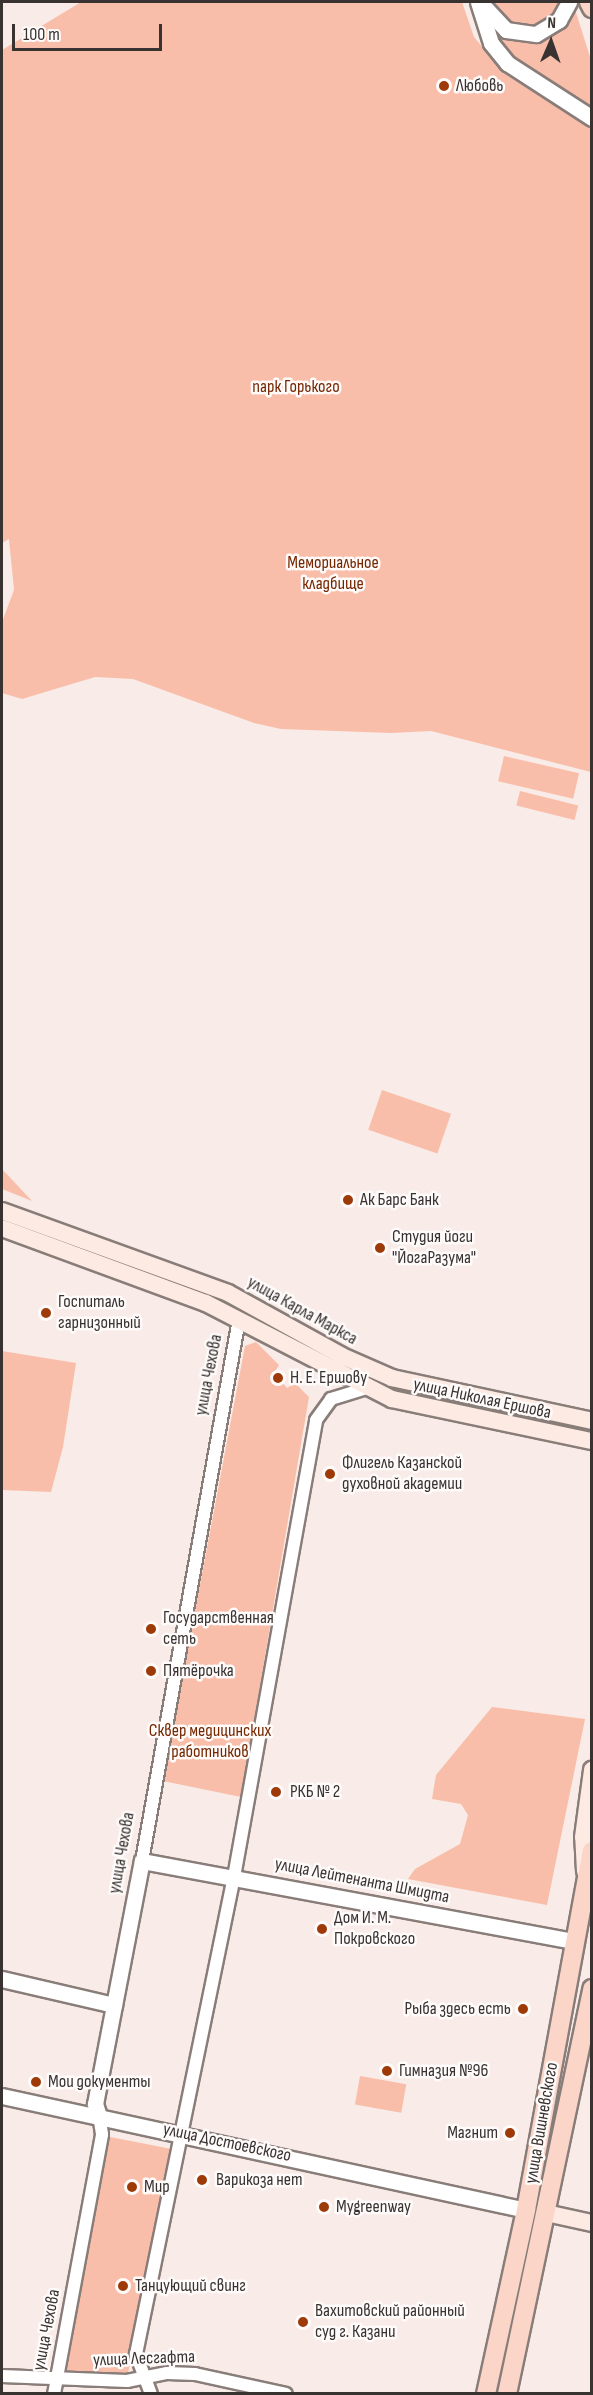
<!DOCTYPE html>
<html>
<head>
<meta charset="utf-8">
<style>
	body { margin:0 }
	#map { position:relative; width:593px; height:2395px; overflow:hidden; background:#f9ebe7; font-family:"Sofia Sans Condensed",sans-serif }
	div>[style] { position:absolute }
	.green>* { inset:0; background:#f9bea9; transform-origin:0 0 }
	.roads { filter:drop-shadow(2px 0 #897d79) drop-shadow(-2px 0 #897d79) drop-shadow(0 2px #897d79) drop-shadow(0 -2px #897d79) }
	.minor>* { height:12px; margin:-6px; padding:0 6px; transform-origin:6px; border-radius:6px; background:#fff }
	.tertiary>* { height:15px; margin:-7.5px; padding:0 7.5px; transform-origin:7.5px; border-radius:7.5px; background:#fff }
	.secondary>* { height:16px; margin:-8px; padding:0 8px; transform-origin:8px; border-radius:8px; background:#fdebe3 }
	.primary>* { height:18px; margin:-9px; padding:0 9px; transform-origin:9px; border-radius:9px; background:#fbd6c8 }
	.dots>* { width:16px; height:16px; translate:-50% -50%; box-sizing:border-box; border:3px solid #fefbfa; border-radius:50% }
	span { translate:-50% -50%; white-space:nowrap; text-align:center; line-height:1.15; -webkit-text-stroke:5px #fefbfa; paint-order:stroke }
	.poi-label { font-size:18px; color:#383331 }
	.left { translate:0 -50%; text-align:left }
	.right { translate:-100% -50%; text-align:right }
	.park-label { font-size:18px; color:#762700 }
	.street-label { font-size:18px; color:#383331 }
	.frame { position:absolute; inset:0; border:3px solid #383331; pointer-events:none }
	.north { position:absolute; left:521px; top:12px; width:60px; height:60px; -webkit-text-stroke:4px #fefbfa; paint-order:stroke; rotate:2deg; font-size:16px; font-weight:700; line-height:24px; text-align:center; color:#383331 }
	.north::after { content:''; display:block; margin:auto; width:21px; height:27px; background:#383331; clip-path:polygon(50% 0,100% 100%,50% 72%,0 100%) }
	.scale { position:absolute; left:12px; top:24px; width:150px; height:27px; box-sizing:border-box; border:3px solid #383331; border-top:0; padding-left:8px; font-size:18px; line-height:21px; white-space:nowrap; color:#383331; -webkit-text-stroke:4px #fefbfa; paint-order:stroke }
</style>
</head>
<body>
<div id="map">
	<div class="green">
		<div style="clip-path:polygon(81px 2px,462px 2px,474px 37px,505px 74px,591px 128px,591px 772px,431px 731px,391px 733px,281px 729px,254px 723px,133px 679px,95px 677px,22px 699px,2px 693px,2px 622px,14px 590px,9px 539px,2px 543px,2px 50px)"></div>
		<div style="clip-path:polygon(487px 2px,561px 2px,555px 14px,537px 27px,514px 28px)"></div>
		<div style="clip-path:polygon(573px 3px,591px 60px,591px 109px,506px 54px,496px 43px,490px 25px,505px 36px,533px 40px)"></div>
		<div style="left:504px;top:756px;width:77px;height:26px;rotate:13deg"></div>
		<div style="left:520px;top:791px;width:60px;height:15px;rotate:14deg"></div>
		<div style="left:382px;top:1090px;width:73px;height:42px;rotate:19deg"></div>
		<div style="clip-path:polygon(2px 1169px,32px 1201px,2px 1189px)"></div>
		<div style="clip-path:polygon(256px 1342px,279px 1365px,274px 1373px,287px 1388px,295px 1383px,309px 1397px,241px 1797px,163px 1781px,245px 1346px)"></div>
		<div style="clip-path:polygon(2px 1351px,76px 1363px,63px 1447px,51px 1492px,2px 1490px)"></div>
		<div style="clip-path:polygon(492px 1707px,585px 1719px,547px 1905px,408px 1879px,415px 1869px,460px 1844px,468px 1815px,461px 1804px,432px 1799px,436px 1775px)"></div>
		<div style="left:360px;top:2076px;width:47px;height:29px;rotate:10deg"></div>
		<div style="left:105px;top:2136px;width:68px;height:237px;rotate:11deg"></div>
	</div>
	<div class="roads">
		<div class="minor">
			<div style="left:142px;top:1861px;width:551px;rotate:-79.85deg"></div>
			<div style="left:2px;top:2376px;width:125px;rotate:2.3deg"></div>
			<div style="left:127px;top:2381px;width:41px;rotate:-11.3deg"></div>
			<div style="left:167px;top:2373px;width:28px;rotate:2deg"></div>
			<div style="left:195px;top:2374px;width:93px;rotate:12.4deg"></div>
			<div style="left:54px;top:2394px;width:264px;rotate:-79.5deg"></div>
			<div style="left:102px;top:2134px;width:18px;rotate:-99deg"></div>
			<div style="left:151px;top:2394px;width:43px;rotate:-110.6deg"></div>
			<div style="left:136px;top:2354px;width:487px;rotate:-78.4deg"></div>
			<div style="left:234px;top:1877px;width:464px;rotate:-79.8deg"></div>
			<div style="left:316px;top:1420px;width:26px;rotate:-54deg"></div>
			<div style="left:331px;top:1399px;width:38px;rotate:-17deg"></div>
		</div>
		<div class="tertiary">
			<div style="left:478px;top:2px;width:43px;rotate:72.4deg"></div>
			<div style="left:491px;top:43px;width:26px;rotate:51deg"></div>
			<div style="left:507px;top:63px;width:101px;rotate:32.9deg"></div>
			<div style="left:481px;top:3px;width:37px;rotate:47deg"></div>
			<div style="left:506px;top:30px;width:30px;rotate:8deg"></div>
			<div style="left:536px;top:34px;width:27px;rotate:-31deg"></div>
			<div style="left:559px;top:20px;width:21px;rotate:-61deg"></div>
			<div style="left:2px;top:1979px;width:115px;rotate:13.1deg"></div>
			<div style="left:2px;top:2096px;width:536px;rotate:12.27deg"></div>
			<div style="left:99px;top:2116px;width:13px;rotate:-108deg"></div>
			<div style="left:95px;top:2104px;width:248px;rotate:-79.1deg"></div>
			<div style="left:142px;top:1861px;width:440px;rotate:10.5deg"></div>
		</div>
		<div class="secondary">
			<div style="left:2px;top:1211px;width:240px;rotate:19.9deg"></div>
			<div style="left:228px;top:1293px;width:130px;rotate:28.9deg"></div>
			<div style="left:342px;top:1356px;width:55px;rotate:23.7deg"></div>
			<div style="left:392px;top:1378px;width:205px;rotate:12.1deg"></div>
			<div style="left:2px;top:1228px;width:217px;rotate:20.2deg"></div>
			<div style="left:206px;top:1303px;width:209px;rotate:27.3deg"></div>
			<div style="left:392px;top:1399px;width:204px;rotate:11.9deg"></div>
			<div style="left:585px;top:1871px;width:34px;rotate:-93deg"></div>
			<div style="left:583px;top:1837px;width:68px;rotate:-82.3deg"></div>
			<div style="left:546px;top:2213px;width:47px;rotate:12.3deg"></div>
		</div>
		<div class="primary">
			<div style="left:589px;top:2px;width:7px;rotate:63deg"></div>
			<div style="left:486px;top:2394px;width:188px;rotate:-77.7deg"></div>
			<div style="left:526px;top:2210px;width:365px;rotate:-79.6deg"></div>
			<div style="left:507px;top:2394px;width:414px;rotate:-78.1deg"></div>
		</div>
	</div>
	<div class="dots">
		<div style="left:444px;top:86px;background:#9e3a07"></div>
		<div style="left:348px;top:1200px;background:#9e3a07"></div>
		<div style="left:380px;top:1248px;background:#9e3a07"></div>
		<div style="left:46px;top:1313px;background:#9e3a07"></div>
		<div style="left:278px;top:1378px;background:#9e3a07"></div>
		<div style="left:330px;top:1474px;background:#9e3a07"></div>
		<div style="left:151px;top:1629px;background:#9e3a07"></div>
		<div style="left:151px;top:1671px;background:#9e3a07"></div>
		<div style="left:276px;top:1792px;background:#9e3a07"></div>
		<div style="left:322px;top:1929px;background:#9e3a07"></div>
		<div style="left:523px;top:2009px;background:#9e3a07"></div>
		<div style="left:387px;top:2071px;background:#9e3a07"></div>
		<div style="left:36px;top:2082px;background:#9e3a07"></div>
		<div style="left:510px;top:2133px;background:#9e3a07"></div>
		<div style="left:202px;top:2180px;background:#9e3a07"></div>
		<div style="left:132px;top:2187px;background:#9e3a07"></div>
		<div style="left:324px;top:2207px;background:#9e3a07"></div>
		<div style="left:123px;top:2286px;background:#9e3a07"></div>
		<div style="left:303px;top:2322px;background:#9e3a07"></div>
	</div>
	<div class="poi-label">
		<span class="left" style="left:456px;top:86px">Любовь</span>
		<span class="left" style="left:360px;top:1200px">Ак Барс Банк</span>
		<span class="left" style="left:392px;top:1248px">Студия йоги<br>"ЙогаРазума"</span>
		<span class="left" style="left:58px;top:1313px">Госпиталь<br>гарнизонный</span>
		<span class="left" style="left:290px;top:1378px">Н. Е. Ершову</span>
		<span class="left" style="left:342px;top:1474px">Флигель Казанской<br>духовной академии</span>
		<span class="left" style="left:163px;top:1629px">Государственная<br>сеть</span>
		<span class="left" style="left:163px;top:1671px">Пятёрочка</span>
		<span class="left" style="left:290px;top:1792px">РКБ № 2</span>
		<span class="left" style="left:334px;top:1929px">Дом И. М.<br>Покровского</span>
		<span class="right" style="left:511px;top:2009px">Рыба здесь есть</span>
		<span class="left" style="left:399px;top:2071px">Гимназия №96</span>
		<span class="left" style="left:48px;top:2082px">Мои документы</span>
		<span class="right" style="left:498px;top:2133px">Магнит</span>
		<span class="left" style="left:216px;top:2180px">Варикоза нет</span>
		<span class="left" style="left:144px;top:2187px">Мир</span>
		<span class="left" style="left:336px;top:2207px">Mygreenway</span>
		<span class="left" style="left:135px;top:2286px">Танцующий свинг</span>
		<span class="left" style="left:315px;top:2322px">Вахитовский районный<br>суд г. Казани</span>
	</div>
	<div class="park-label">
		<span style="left:296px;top:387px">парк Горького</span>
		<span style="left:333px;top:574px">Мемориальное<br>кладбище</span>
		<span style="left:210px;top:1742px">Сквер медицинских<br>работников</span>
	</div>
	<div class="street-label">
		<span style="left:302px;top:1311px;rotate:29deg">улица Карла Маркса</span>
		<span style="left:209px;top:1375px;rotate:-79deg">улица Чехова</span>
		<span style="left:482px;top:1399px;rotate:12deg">улица Николая Ершова</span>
		<span style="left:122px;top:1853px;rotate:-80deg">улица Чехова</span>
		<span style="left:362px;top:1881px;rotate:11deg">улица Лейтенанта Шмидта</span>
		<span style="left:542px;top:2123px;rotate:-80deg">улица Вишневского</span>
		<span style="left:227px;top:2143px;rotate:12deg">улица Достоевского</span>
		<span style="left:47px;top:2330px;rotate:-79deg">улица Чехова</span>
		<span style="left:144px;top:2359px;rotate:-2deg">улица Лесгафта</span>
	</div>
	<div class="frame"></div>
	<div class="north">N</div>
	<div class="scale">100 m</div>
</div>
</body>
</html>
